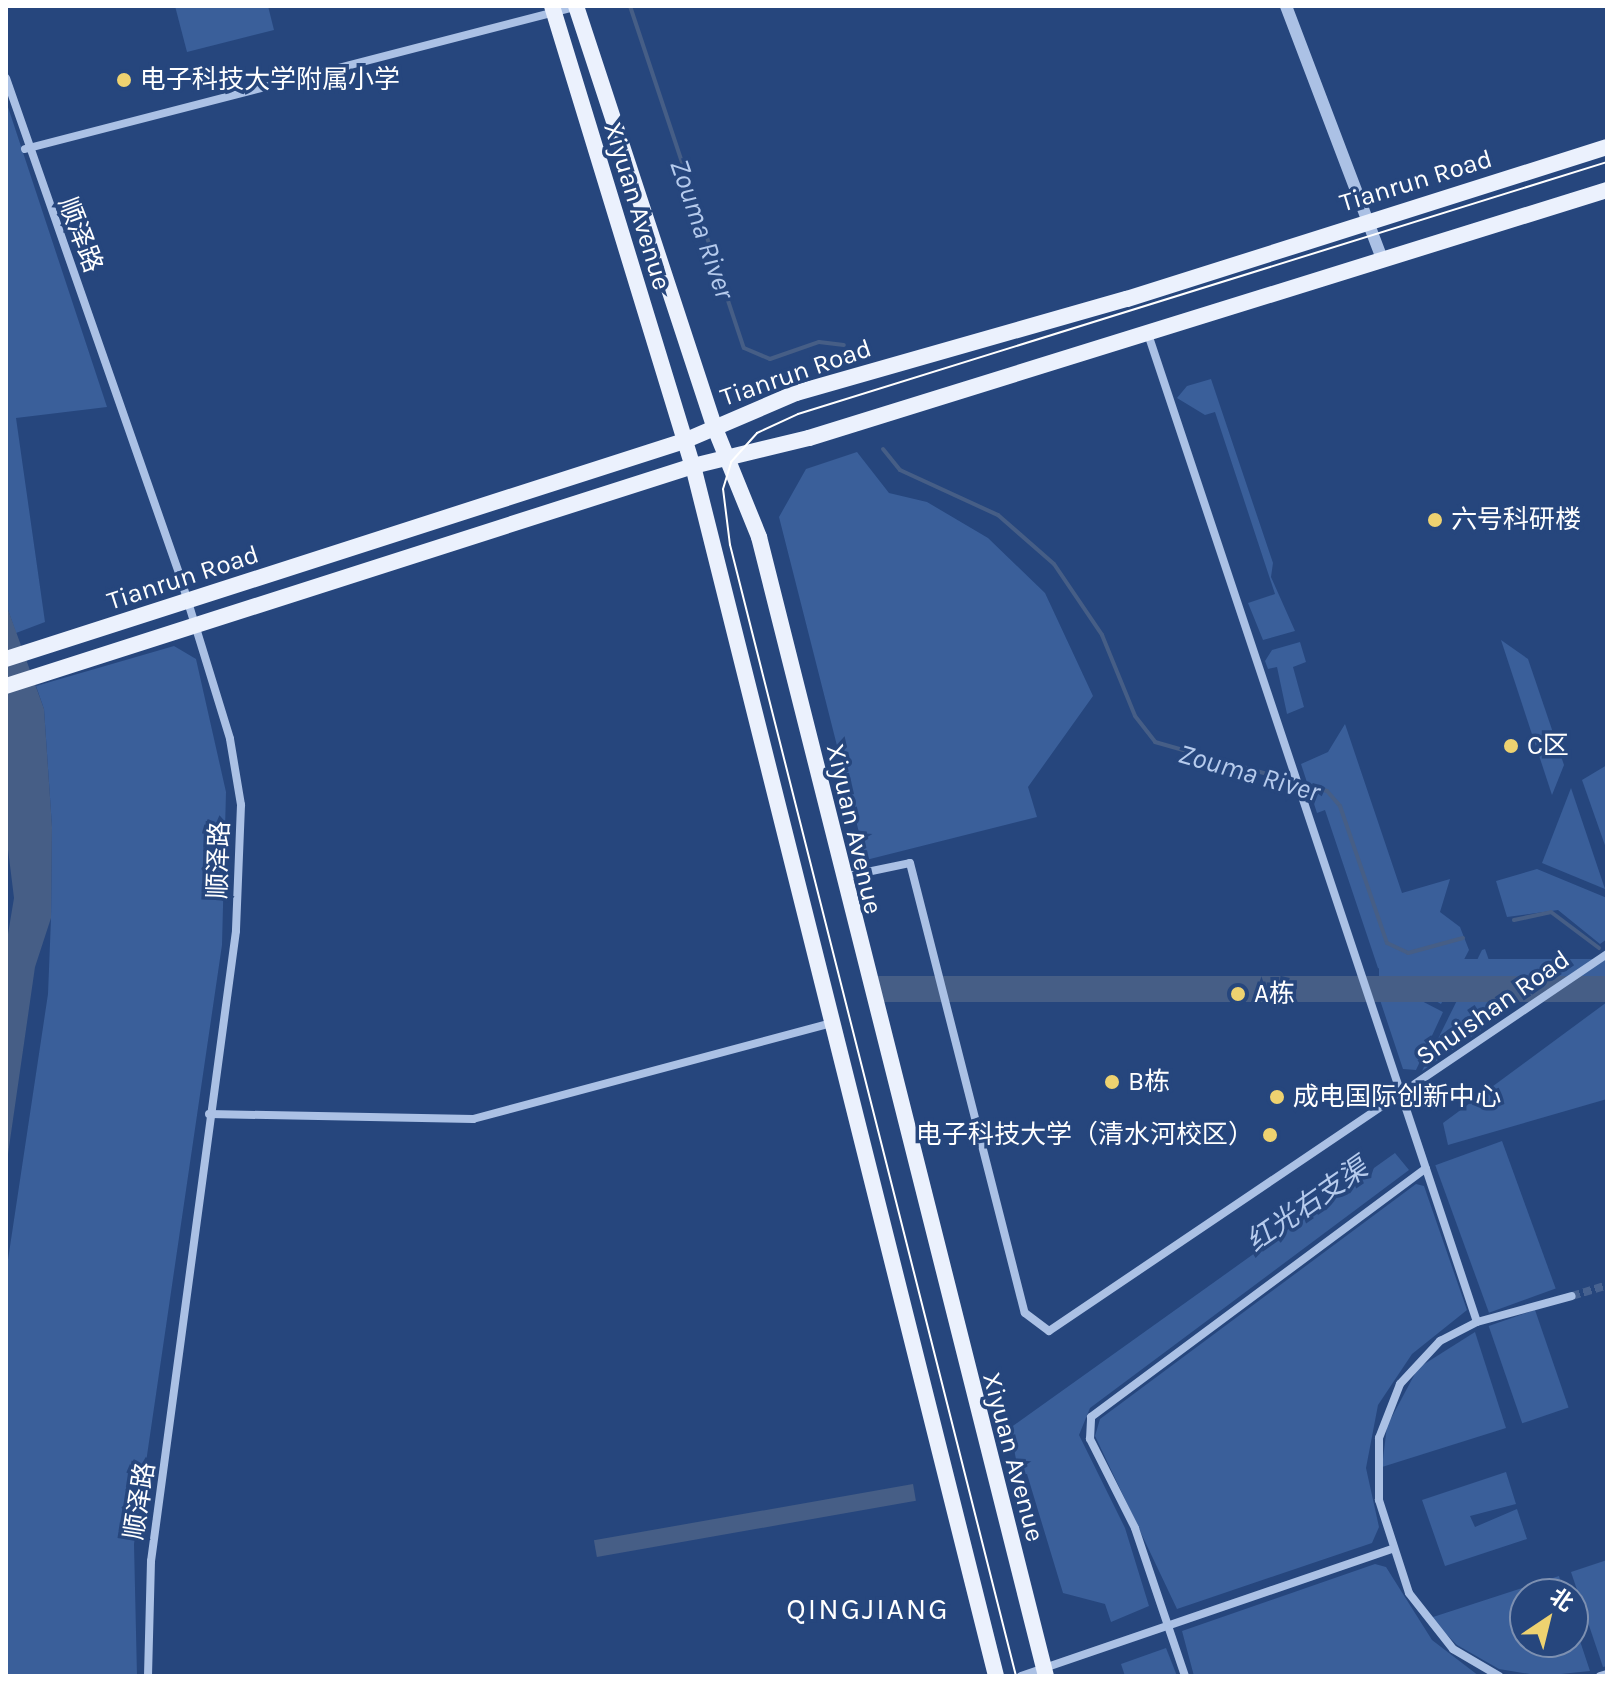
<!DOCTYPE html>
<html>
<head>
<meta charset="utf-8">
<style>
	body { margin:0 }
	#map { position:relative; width:1613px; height:1682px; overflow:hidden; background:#26467d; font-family:Karla,"Noto Sans SC",sans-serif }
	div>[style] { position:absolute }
	.green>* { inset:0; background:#3a5f9a; transform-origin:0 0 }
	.water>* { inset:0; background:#465e86; transform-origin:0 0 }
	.stream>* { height:4px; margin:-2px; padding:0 2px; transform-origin:2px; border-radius:2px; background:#465e86 }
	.minor-tunnel>* { height:8px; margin-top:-4px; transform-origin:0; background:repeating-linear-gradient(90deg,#476290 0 8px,transparent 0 12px) }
	.minor>* { height:8px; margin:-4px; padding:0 4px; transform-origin:4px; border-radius:4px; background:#abc1e5 }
	.tertiary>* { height:12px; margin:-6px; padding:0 6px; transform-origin:6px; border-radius:6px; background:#abc1e5 }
	.primary>* { height:16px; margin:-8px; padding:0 8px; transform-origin:8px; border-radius:8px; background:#ebf1fd }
	.tram>* { height:2px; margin:-1px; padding:0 1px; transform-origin:1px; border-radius:1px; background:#fff }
	.dots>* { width:22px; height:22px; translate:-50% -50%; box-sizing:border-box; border:4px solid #26467d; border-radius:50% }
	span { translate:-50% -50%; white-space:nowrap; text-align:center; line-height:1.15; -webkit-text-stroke:7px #26467d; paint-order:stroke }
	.poi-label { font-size:26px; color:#fff }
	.left { translate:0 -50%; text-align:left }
	.right { translate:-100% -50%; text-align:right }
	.street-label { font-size:26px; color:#fff }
	.water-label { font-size:28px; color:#b6cbed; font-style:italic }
	.quarter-label { font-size:30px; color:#fff; letter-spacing:2px }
	.frame { position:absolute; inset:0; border:8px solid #fff; pointer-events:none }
	.north { position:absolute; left:1509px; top:1578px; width:80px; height:80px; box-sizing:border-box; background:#26467d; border:2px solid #7d90b1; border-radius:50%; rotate:35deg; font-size:22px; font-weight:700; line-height:32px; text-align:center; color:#fff }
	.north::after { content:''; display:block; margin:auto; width:28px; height:36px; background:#eed270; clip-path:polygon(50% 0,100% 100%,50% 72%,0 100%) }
</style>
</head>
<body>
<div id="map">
	<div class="green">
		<div style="clip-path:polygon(175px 6px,268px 6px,274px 30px,187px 52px)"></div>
		<div style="clip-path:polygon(6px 101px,107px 407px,16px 418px,45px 622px,16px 633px,6px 604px)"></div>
		<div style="clip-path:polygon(1211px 379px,1273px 563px,1271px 577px,1295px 631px,1263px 640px,1248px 603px,1275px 594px,1215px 412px,1205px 415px,1177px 398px,1187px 386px)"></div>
		<div style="clip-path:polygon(857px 452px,889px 493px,927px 502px,988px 538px,1045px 593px,1093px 696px,1028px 787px,1037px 817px,866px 860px,779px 517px,806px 469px)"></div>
		<div style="clip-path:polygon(1501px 640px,1528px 659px,1564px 765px,1552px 795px)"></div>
		<div style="clip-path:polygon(1300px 642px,1306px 662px,1293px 667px,1304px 707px,1287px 714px,1277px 667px,1268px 669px,1265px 661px,1272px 650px)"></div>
		<div style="clip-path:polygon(174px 646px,196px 659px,226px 792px,222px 945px,134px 1544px,137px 1676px,6px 1676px,6px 1273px,48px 994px,51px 918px,52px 827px,44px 709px,36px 686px)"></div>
		<div style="clip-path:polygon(1345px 724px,1402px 893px,1450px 879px,1440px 912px,1460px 927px,1469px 950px,1441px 1004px,1378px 968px,1325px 810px,1317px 813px,1301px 764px,1328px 752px)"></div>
		<div style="clip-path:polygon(1607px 765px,1607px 851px,1582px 780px)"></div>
		<div style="clip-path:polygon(1571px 788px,1605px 889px,1542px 863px)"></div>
		<div style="clip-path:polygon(1537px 869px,1607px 898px,1607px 939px,1600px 944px,1558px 910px,1507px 917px,1496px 881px)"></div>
		<div style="clip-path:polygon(1485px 949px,1507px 1012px,1422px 1071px,1482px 950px)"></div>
		<div style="left:1607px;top:959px;width:17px;height:228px;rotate:90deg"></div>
		<div style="clip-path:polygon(1383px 981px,1443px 1012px,1416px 1070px,1403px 1069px,1378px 994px,1386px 991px)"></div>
		<div style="clip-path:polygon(1607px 1002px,1607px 1099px,1448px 1145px,1443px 1123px)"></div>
		<div style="left:1502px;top:1141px;width:157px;height:71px;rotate:70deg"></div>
		<div style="clip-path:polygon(1395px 1153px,1409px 1170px,1090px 1408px,1079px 1435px,1125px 1528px,1149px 1606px,1111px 1622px,1105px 1604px,1063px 1593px,1027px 1474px,1019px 1475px,1010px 1428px)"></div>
		<div style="clip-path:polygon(1416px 1184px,1424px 1186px,1467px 1310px,1412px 1354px,1378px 1405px,1366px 1468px,1379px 1527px,1372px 1543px,1177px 1609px,1095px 1436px,1100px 1419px)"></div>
		<div style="left:1535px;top:1310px;width:103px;height:49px;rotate:71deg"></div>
		<div style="clip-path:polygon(1475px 1332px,1506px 1428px,1382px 1467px,1387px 1426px,1418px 1368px)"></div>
		<div style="clip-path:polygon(1506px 1472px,1516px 1504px,1470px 1516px,1475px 1527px,1517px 1509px,1527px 1539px,1445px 1566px,1422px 1500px)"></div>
		<div style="clip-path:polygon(1607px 1560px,1607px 1666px,1603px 1667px,1571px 1572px)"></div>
		<div style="clip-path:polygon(1375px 1564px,1386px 1567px,1432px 1640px,1479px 1676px,1194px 1676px,1182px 1631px)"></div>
		<div style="clip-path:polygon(1559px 1576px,1564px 1594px,1525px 1594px,1525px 1642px,1573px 1642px,1573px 1620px,1590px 1671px,1542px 1676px,1499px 1669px,1457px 1645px,1430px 1618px)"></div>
		<div style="clip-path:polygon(1166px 1648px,1177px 1676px,1125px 1676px,1121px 1664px)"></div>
	</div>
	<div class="water">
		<div style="clip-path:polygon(6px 604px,44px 709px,52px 827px,51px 918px,35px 967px,6px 1168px,6px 946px,14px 898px,6px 833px)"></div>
		<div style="left:1607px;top:976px;width:26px;height:739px;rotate:90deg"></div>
		<div style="left:913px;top:1484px;width:17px;height:324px;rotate:80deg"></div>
	</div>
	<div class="stream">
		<div style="left:630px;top:6px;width:360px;rotate:71.6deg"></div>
		<div style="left:744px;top:348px;width:28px;rotate:23deg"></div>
		<div style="left:770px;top:359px;width:52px;rotate:-19.1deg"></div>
		<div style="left:819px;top:342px;width:25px;rotate:7deg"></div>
		<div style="left:883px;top:449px;width:27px;rotate:51deg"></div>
		<div style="left:900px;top:470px;width:108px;rotate:24.7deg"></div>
		<div style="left:998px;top:515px;width:74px;rotate:41.2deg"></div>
		<div style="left:1054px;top:564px;width:86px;rotate:55.9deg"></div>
		<div style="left:1102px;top:635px;width:87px;rotate:67.8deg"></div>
		<div style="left:1135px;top:716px;width:33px;rotate:52deg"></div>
		<div style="left:1155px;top:742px;width:179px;rotate:15.9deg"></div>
		<div style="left:1327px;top:791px;width:20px;rotate:49deg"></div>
		<div style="left:1340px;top:806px;width:145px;rotate:71.1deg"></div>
		<div style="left:1387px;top:943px;width:23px;rotate:25deg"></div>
		<div style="left:1408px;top:953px;width:57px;rotate:-15.3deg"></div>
		<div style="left:1514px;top:920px;width:38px;rotate:-12deg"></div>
		<div style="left:1551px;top:912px;width:60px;rotate:36.9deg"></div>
	</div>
	<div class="minor-tunnel">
		<div style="left:1572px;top:1296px;width:37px;rotate:-17deg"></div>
	</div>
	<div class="minor">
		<div style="left:6px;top:78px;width:528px;rotate:70.74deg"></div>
		<div style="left:180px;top:576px;width:170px;rotate:72.9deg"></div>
		<div style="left:230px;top:739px;width:67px;rotate:80.5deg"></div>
		<div style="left:241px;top:805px;width:126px;rotate:92.3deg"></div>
		<div style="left:236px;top:931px;width:636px;rotate:97.68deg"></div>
		<div style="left:151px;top:1561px;width:115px;rotate:91.5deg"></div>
		<div style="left:25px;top:149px;width:571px;rotate:-14.5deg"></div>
		<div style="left:1148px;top:334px;width:1041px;rotate:71.58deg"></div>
		<div style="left:843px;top:877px;width:68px;rotate:-11.8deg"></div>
		<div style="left:910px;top:863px;width:464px;rotate:75.7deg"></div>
		<div style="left:1025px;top:1313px;width:30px;rotate:37deg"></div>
		<div style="left:1049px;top:1331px;width:673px;rotate:-34.04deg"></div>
		<div style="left:209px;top:1114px;width:264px;rotate:1.1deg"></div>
		<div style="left:473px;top:1119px;width:367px;rotate:-15deg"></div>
		<div style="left:1021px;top:1676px;width:392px;rotate:-18.9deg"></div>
		<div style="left:1185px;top:1676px;width:156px;rotate:-108.7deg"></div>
		<div style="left:1135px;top:1528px;width:100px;rotate:-116.8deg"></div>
		<div style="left:1090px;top:1439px;width:22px;rotate:-87deg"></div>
		<div style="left:1091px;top:1417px;width:417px;rotate:-36.6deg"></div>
		<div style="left:1499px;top:1676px;width:53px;rotate:-149.6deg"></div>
		<div style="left:1453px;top:1649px;width:71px;rotate:-128.2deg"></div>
		<div style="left:1409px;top:1593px;width:98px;rotate:-107.9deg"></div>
		<div style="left:1379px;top:1500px;width:62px;rotate:-90deg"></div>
		<div style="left:1379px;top:1438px;width:58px;rotate:-68.7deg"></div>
		<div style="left:1400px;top:1384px;width:59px;rotate:-47.1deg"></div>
		<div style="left:1440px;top:1341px;width:42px;rotate:-27.2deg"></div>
		<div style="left:1477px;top:1322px;width:98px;rotate:-15.3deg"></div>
		<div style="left:1600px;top:1676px;width:7px;rotate:-16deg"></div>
	</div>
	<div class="tertiary">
		<div style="left:1286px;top:6px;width:273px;rotate:69.2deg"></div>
	</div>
	<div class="primary">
		<div style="left:552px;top:6px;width:481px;rotate:73deg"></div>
		<div style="left:693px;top:466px;width:1247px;rotate:75.94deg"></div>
		<div style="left:576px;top:6px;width:442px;rotate:71.8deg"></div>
		<div style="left:714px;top:426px;width:120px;rotate:67.9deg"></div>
		<div style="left:759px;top:537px;width:1175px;rotate:75.86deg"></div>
		<div style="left:6px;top:659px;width:712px;rotate:-17.82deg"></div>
		<div style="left:684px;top:441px;width:122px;rotate:-23.2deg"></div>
		<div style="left:796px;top:393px;width:344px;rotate:-15.9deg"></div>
		<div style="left:1127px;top:299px;width:503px;rotate:-17.57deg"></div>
		<div style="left:6px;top:686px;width:721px;rotate:-17.76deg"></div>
		<div style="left:693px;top:466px;width:119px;rotate:-13.6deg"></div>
		<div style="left:809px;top:438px;width:836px;rotate:-17.26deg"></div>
	</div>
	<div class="tram">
		<div style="left:1016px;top:1676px;width:1167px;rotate:-104.19deg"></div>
		<div style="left:730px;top:545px;width:56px;rotate:-97.1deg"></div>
		<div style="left:723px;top:489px;width:28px;rotate:-73deg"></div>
		<div style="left:731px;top:462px;width:39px;rotate:-48deg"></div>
		<div style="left:757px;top:433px;width:45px;rotate:-24.9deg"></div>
		<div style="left:798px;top:414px;width:847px;rotate:-17.3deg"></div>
	</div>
	<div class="dots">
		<div style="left:124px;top:80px;background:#eed270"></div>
		<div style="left:1435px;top:520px;background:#eed270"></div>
		<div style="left:1511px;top:746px;background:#eed270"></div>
		<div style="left:1238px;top:994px;background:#eed270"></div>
		<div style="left:1112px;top:1082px;background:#eed270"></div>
		<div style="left:1277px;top:1097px;background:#eed270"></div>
		<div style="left:1270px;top:1135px;background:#eed270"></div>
	</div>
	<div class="poi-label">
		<span class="left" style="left:140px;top:80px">电子科技大学附属小学</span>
		<span class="left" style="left:1451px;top:520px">六号科研楼</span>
		<span class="left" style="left:1527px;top:746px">C区</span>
		<span class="left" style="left:1254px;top:994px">A栋</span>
		<span class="left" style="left:1128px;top:1082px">B栋</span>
		<span class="left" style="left:1293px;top:1097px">成电国际创新中心</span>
		<span class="right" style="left:1254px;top:1135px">电子科技大学（清水河校区）</span>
	</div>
	<div class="street-label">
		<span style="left:1416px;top:181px;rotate:-17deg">Tianrun Road</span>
		<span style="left:637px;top:206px;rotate:73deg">Xiyuan Avenue</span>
		<span style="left:80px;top:235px;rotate:69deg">顺泽路</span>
		<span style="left:796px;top:373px;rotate:-19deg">Tianrun Road</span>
		<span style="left:183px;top:578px;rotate:-18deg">Tianrun Road</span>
		<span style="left:854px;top:829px;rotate:77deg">Xiyuan Avenue</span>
		<span style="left:219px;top:860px;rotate:-88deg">顺泽路</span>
		<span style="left:1493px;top:1008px;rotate:-35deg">Shuishan Road</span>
		<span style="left:1013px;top:1457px;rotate:75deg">Xiyuan Avenue</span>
		<span style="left:140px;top:1501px;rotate:-81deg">顺泽路</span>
	</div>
	<div class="water-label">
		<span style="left:702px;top:229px;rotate:71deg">Zouma River</span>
		<span style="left:1249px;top:773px;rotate:16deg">Zouma River</span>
		<span style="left:1307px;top:1205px;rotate:-35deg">红光右支渠</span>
	</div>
	<div class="quarter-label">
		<span style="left:868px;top:1609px">QINGJIANG</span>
	</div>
	<div class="frame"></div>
	<div class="north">北</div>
</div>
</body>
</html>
